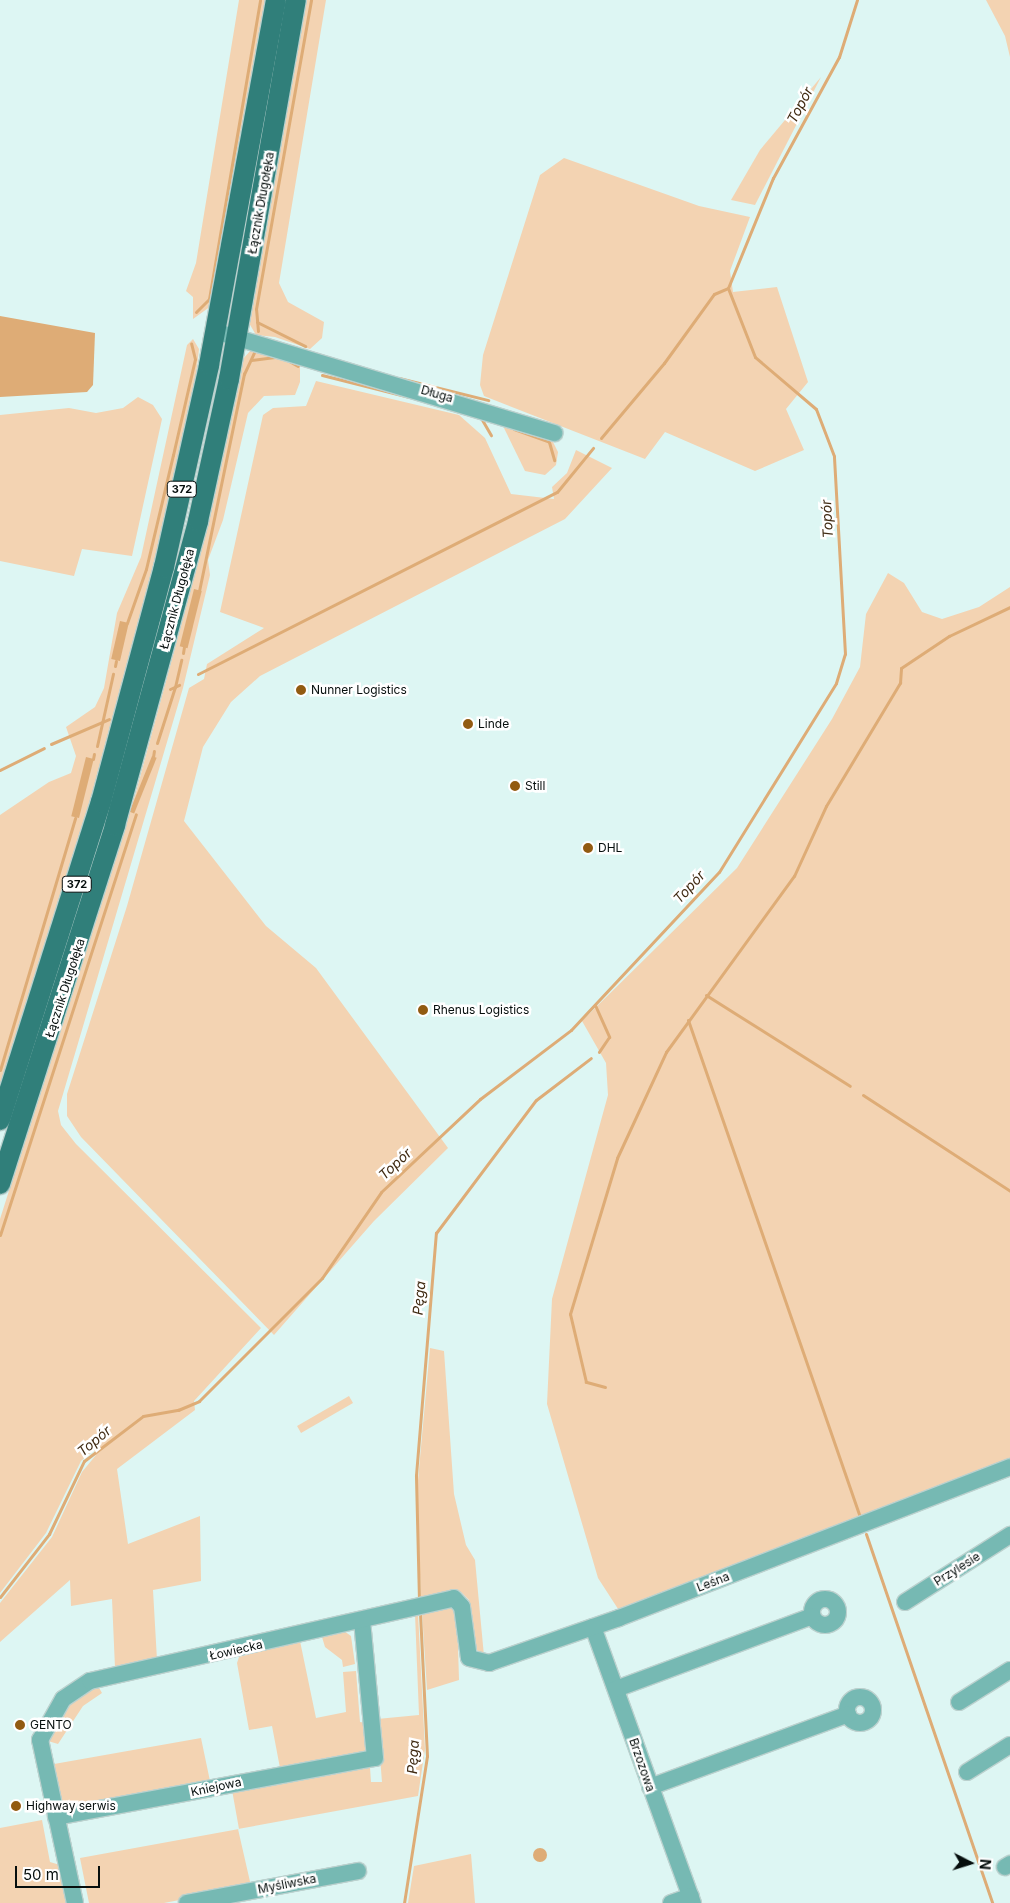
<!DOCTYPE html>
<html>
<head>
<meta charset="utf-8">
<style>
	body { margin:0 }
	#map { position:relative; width:1010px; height:1903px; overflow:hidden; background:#ddf6f3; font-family:Inter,sans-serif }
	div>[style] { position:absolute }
	.green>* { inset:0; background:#f3d3b2; transform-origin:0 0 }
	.water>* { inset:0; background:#deac76; transform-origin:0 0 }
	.round { border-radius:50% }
	.stream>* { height:3px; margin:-1.5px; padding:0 1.5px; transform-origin:1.5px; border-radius:1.5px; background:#deac76 }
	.roads { filter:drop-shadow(1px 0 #bbd1ce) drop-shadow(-1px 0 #bbd1ce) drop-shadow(0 1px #bbd1ce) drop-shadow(0 -1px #bbd1ce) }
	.minor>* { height:16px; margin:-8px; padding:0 8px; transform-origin:8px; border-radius:8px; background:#76b9b3 }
	.minor>.ring { margin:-8px; padding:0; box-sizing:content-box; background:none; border:16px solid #76b9b3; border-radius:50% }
	.major>* { height:20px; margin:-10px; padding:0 10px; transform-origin:10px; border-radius:10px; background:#307f7a }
	.dots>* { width:14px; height:14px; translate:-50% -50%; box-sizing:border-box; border:2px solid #fff; border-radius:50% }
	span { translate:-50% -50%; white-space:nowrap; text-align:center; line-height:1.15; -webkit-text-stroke:5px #fff; paint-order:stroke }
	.shield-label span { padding:1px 4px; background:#fff; border:1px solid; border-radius:4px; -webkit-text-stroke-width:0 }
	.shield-label { font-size:11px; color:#060e0d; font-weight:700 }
	.street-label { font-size:12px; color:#060e0d }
	.poi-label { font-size:12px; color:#060e0d }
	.left { translate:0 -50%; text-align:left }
	.water-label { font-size:14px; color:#402b13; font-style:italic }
	.north { position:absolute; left:945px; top:1838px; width:50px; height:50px; -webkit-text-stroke:4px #fff; paint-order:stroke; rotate:95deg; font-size:14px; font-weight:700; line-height:20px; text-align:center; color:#060e0d }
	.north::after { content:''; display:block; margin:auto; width:18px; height:22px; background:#060e0d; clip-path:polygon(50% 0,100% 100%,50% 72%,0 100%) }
	.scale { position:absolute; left:15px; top:1866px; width:85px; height:22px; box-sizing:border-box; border:2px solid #060e0d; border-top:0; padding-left:6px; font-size:15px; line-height:18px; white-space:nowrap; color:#060e0d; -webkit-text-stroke:4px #fff; paint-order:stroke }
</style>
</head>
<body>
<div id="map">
	<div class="green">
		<div style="clip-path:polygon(239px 0,265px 0,211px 306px,193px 319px,193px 297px,186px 291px,196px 263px)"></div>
		<div style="clip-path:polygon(306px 0,326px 0,279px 283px,288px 302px,324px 322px,322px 338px,310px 349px,275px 337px,256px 335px,249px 323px)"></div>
		<div style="clip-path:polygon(986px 0,1010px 0,1010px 57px,1005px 36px)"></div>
		<div style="clip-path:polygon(821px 77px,755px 205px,731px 200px,760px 150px)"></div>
		<div style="clip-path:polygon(564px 158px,699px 206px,750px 217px,730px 271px,733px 292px,777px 287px,808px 382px,786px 409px,804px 450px,755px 471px,665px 432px,645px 459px,484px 396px,480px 385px,483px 355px,540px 175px)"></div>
		<div style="clip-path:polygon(193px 339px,199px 349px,196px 375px,154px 563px,100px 769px,0 1084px,0 815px,49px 782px,71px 773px,76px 756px,66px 727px,95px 707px,104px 688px,117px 613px,141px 557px,187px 345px)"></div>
		<div style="clip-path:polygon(251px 350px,300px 365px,300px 382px,295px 395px,264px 396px,248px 413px,223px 520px,208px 560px,210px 575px,183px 688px,58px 1111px,61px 1125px,76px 1144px,261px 1328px,194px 1401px,195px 1410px,117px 1469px,128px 1544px,200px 1516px,201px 1581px,153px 1590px,157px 1660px,115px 1668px,112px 1599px,71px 1606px,70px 1580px,0 1642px,0 1603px,52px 1537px,82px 1472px,96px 1455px,94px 1450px,81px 1461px,46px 1533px,0 1593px,0 1219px,136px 792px,185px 611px,243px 359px)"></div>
		<div style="clip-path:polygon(316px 381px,459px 415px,485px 438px,511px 494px,554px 499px,552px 487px,567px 473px,576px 450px,612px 468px,565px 519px,260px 676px,231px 702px,203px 747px,184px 821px,266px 926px,316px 968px,448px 1148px,374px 1221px,274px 1335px,81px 1137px,67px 1116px,67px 1094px,127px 906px,189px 688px,204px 679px,207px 664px,264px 628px,220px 612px,263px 415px,273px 408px,306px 406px)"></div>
		<div style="clip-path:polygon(138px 397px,153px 405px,162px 419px,132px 556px,82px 549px,74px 576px,0 561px,0 415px,69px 408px,96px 413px,123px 408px)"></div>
		<div style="clip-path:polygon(503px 426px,552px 440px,558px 452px,556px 465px,545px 475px,525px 471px)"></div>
		<div style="clip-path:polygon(888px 573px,904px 583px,922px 612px,942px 619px,979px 607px,1010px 587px,1010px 1460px,620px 1612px,598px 1578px,547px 1404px,552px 1299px,608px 1095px,606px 1063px,582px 1021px,737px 868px,832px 719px,860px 667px,866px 614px)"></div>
		<div style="clip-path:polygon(430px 1348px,444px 1351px,454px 1494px,466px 1545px,475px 1560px,484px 1656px,471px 1645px,469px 1600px,461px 1592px,421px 1602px,417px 1491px)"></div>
		<div style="left:349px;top:1396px;width:8px;height:60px;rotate:60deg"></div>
		<div style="clip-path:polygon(451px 1605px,457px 1614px,459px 1680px,427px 1690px,422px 1611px)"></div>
		<div style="clip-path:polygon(418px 1613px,425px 1749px,418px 1796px,238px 1829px,251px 1886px,164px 1903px,89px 1903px,80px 1858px,239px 1829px,232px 1790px,65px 1820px,54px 1764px,201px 1738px,210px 1781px,280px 1768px,272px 1726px,249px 1730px,237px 1663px,239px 1657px,300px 1641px,316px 1718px,346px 1712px,343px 1672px,356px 1671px,360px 1722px,367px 1723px,371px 1782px,382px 1782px,377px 1719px,419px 1715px,415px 1614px)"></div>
		<div style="clip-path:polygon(344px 1631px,351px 1636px,355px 1664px,343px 1667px,342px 1660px,325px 1647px,322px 1637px)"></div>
		<div style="clip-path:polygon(98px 1686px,102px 1693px,83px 1706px,58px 1744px,48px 1741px,68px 1703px)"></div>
		<div style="clip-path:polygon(42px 1820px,50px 1862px,60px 1865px,68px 1903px,0 1903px,0 1828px)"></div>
		<div style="clip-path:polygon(471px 1854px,475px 1903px,408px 1903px,414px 1866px)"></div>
	</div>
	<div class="water">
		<div style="clip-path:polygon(0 316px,95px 333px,93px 385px,87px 392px,0 397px)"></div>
		<div style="left:194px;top:589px;width:8px;height:59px;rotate:14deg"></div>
		<div style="left:120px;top:621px;width:9px;height:39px;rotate:13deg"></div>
		<div style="left:152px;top:756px;width:5px;height:60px;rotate:22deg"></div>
		<div style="left:86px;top:757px;width:8px;height:61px;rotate:14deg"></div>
		<div class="round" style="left:533px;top:1848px;width:14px;height:14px"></div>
	</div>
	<div class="stream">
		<div style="left:196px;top:312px;width:18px;rotate:-45deg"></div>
		<div style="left:209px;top:299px;width:303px;rotate:-80.3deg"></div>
		<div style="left:257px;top:322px;width:54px;rotate:26.6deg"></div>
		<div style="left:258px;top:331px;width:22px;rotate:-95deg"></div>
		<div style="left:256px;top:309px;width:314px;rotate:-79.9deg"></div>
		<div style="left:251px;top:360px;width:26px;rotate:-7deg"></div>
		<div style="left:289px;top:361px;width:10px;rotate:29deg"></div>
		<div style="left:322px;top:375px;width:90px;rotate:14.2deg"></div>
		<div style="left:399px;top:378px;width:92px;rotate:13.9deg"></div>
		<div style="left:481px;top:418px;width:20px;rotate:60deg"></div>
		<div style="left:514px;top:429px;width:37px;rotate:20deg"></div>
		<div style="left:549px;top:442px;width:19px;rotate:74deg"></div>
		<div style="left:601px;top:438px;width:98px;rotate:-50deg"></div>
		<div style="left:664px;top:363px;width:85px;rotate:-54.1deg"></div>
		<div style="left:714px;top:294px;width:15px;rotate:-23deg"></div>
		<div style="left:199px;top:591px;width:222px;rotate:-78.3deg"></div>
		<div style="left:244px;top:374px;width:23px;rotate:-65deg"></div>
		<div style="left:127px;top:623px;width:57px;rotate:-70.6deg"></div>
		<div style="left:146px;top:569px;width:117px;rotate:-76.7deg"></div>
		<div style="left:173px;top:455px;width:98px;rotate:-77.1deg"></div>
		<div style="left:195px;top:359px;width:16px;rotate:-104deg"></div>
		<div style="left:183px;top:653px;width:6px;rotate:-81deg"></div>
		<div style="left:115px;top:666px;width:5px;rotate:-79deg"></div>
		<div style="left:198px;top:674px;width:402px;rotate:-26.9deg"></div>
		<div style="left:557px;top:492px;width:57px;rotate:-50.7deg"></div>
		<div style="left:175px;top:687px;width:28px;rotate:-77deg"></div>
		<div style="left:170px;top:689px;width:10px;rotate:-24deg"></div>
		<div style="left:157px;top:743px;width:59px;rotate:-72.2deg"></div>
		<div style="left:51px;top:744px;width:63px;rotate:-23.3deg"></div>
		<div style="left:97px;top:746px;width:74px;rotate:-77.5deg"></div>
		<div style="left:153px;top:757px;width:6px;rotate:-81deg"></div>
		<div style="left:93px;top:759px;width:5px;rotate:-79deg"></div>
		<div style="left:0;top:770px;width:49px;rotate:-26.6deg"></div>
		<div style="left:706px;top:995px;width:170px;rotate:32.3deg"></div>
		<div style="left:595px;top:1005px;width:35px;rotate:66deg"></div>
		<div style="left:609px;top:1037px;width:18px;rotate:124deg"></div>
		<div style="left:688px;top:1020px;width:529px;rotate:70.91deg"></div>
		<div style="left:0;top:1070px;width:263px;rotate:-73.4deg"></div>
		<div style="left:863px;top:1095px;width:176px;rotate:33.1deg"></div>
		<div style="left:0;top:1235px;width:442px;rotate:-72.1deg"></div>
		<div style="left:605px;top:1387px;width:20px;rotate:-165deg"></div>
		<div style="left:586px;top:1382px;width:70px;rotate:-103.2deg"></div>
		<div style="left:570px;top:1314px;width:163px;rotate:-73.2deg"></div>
		<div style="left:617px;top:1158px;width:117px;rotate:-65.2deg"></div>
		<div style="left:666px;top:1052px;width:218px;rotate:-54deg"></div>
		<div style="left:794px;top:876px;width:77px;rotate:-65.4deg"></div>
		<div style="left:826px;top:806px;width:144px;rotate:-59deg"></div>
		<div style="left:900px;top:683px;width:15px;rotate:-86deg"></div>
		<div style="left:901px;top:668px;width:58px;rotate:-33.7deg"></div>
		<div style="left:949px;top:636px;width:68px;rotate:-25.4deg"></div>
		<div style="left:866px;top:1534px;width:390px;rotate:71.1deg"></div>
		<div style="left:0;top:1597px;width:80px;rotate:-52.1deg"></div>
		<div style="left:49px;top:1534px;width:81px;rotate:-64.4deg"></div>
		<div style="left:84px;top:1461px;width:74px;rotate:-37.3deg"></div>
		<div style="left:143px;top:1416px;width:36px;rotate:-10deg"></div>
		<div style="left:178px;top:1410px;width:23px;rotate:-23deg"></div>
		<div style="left:199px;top:1401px;width:174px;rotate:-45deg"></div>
		<div style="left:322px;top:1278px;width:104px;rotate:-55.5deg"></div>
		<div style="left:381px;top:1192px;width:136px;rotate:-43.2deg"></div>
		<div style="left:480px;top:1099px;width:114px;rotate:-37.2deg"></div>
		<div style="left:571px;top:1030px;width:216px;rotate:-46.9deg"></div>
		<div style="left:719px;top:872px;width:222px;rotate:-58.2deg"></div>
		<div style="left:836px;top:683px;width:30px;rotate:-73deg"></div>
		<div style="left:845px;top:654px;width:198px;rotate:-93.2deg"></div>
		<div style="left:834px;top:456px;width:50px;rotate:-111deg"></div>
		<div style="left:816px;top:409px;width:80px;rotate:-139.6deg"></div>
		<div style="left:755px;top:357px;width:74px;rotate:-111.4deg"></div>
		<div style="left:728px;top:288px;width:119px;rotate:-67.8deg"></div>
		<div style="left:773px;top:178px;width:138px;rotate:-61.4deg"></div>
		<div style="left:839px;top:57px;width:60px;rotate:-72.5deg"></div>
		<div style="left:419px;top:1600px;width:125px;rotate:-91.4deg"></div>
		<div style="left:416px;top:1475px;width:243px;rotate:-85.3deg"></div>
		<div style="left:436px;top:1233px;width:166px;rotate:-53.1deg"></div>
		<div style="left:536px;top:1100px;width:69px;rotate:-37.4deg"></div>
		<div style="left:404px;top:1903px;width:149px;rotate:-81.1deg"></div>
		<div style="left:427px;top:1756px;width:144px;rotate:-92.8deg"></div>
	</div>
	<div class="roads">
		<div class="minor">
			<div style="left:224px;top:334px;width:345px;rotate:16.7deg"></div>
			<div class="ring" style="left:812px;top:1599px;width:10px;height:10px"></div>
			<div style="left:905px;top:1602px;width:125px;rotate:-32.5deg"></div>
			<div style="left:593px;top:1627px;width:294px;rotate:70.1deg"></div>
			<div style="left:616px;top:1689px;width:209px;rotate:-20.4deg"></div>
			<div class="ring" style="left:847px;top:1697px;width:10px;height:10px"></div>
			<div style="left:959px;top:1702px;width:60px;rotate:-32.1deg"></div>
			<div style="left:967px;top:1772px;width:51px;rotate:-32.1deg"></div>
			<div style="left:650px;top:1787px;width:211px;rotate:-20.2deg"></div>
			<div style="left:56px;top:1817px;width:324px;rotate:-10.5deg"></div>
			<div style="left:375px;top:1758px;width:138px;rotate:-95.4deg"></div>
			<div style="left:1005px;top:1867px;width:6px;rotate:-31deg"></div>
			<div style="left:75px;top:1903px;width:167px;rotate:-102.1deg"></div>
			<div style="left:40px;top:1740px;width:47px;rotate:-60.7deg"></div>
			<div style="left:63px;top:1699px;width:32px;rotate:-34deg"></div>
			<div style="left:90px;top:1681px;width:373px;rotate:-12.8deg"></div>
			<div style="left:454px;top:1598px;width:12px;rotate:48deg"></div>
			<div style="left:462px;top:1607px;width:51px;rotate:82.2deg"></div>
			<div style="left:469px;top:1658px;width:21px;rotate:14deg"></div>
			<div style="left:489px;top:1663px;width:138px;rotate:-19.1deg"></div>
			<div style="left:619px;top:1618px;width:419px;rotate:-21.1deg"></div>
			<div style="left:187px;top:1903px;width:174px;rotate:-10.6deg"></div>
			<div style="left:671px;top:1903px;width:21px;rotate:-19deg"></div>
		</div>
		<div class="major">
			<div style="left:0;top:1120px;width:334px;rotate:-72.4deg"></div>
			<div style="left:101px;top:802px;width:243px;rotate:-75deg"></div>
			<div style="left:164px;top:567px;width:207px;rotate:-77.4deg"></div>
			<div style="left:209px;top:365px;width:371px;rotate:-79.6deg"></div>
			<div style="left:0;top:1184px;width:377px;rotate:-72.2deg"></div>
			<div style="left:115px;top:825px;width:315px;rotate:-74.7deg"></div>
			<div style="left:198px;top:521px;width:145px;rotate:-77.7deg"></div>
			<div style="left:229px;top:379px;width:385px;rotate:-80deg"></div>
		</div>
	</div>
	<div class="dots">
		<div style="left:301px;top:690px;background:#925b11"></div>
		<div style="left:468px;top:724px;background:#925b11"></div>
		<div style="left:515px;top:786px;background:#925b11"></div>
		<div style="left:588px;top:848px;background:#925b11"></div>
		<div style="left:423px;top:1010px;background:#925b11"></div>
		<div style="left:20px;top:1725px;background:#925b11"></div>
		<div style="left:16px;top:1806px;background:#925b11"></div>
	</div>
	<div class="shield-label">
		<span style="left:182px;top:489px">372</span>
		<span style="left:77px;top:884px">372</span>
	</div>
	<div class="street-label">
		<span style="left:261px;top:203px;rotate:-80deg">Łącznik Długołęka</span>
		<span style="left:437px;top:394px;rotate:16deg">Długa</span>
		<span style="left:177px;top:599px;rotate:-75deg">Łącznik Długołęka</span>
		<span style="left:65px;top:988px;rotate:-72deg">Łącznik Długołęka</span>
		<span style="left:957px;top:1569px;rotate:-32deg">Przylesie</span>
		<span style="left:713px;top:1582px;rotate:-21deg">Leśna</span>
		<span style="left:236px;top:1650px;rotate:-13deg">Łowiecka</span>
		<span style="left:642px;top:1765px;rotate:71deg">Brzozowa</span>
		<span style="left:216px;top:1787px;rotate:-12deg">Kniejowa</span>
		<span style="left:287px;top:1884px;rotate:-11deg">Myśliwska</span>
	</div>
	<div class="poi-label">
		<span class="left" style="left:311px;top:690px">Nunner Logistics</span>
		<span class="left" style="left:478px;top:724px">Linde</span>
		<span class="left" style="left:525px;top:786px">Still</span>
		<span class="left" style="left:598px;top:848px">DHL</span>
		<span class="left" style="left:433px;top:1010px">Rhenus Logistics</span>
		<span class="left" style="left:30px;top:1725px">GENTO</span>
		<span class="left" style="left:26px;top:1806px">Highway serwis</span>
	</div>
	<div class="water-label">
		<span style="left:800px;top:105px;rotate:-62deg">Topór</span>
		<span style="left:827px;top:519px;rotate:-93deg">Topór</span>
		<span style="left:689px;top:887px;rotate:-47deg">Topór</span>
		<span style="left:395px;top:1164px;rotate:-43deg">Topór</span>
		<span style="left:419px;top:1298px;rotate:-85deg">Pęga</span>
		<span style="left:94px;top:1441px;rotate:-40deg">Topór</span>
		<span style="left:413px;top:1757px;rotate:-87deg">Pęga</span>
	</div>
	<div class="north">N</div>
	<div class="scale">50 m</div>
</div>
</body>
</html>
